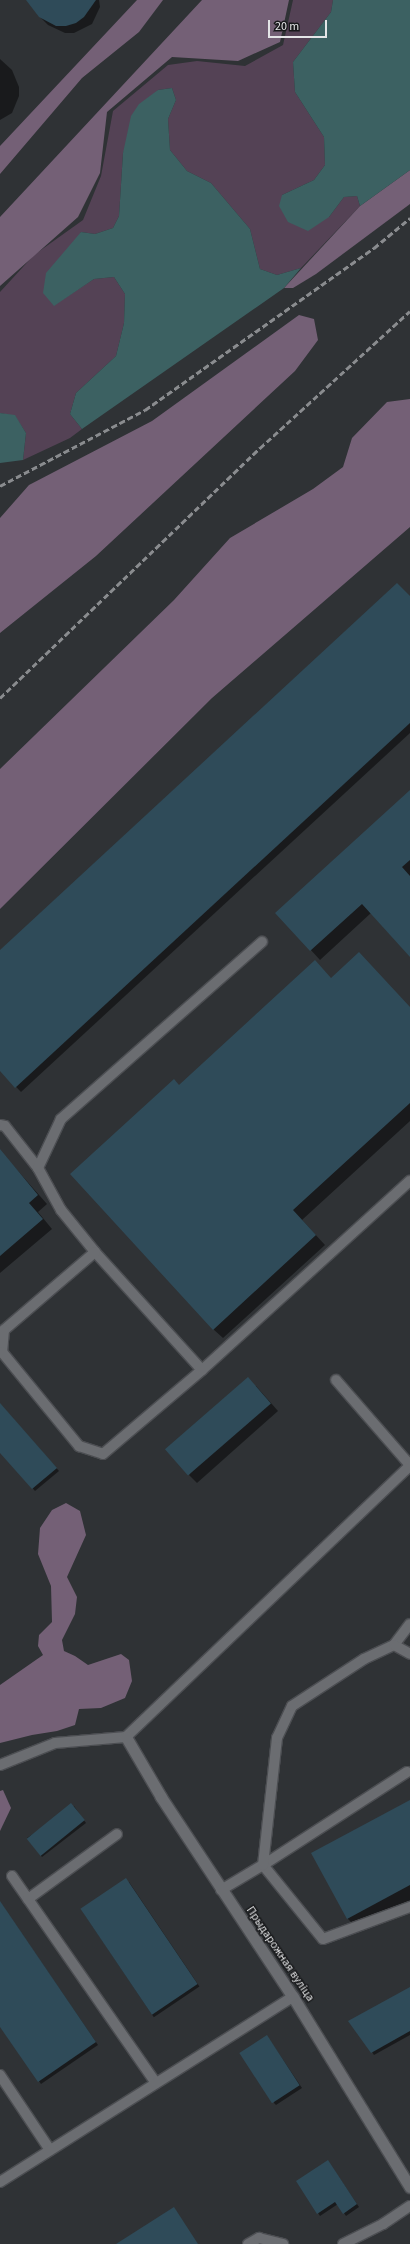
<!DOCTYPE html>
<html>
<head>
<meta charset="utf-8">
<style>
	body { margin:0 }
	#map { position:relative; width:410px; height:2244px; overflow:hidden; background:#2f3235; font-family:"Source Sans 3",sans-serif }
	div>[style] { position:absolute }
	.green>* { inset:0; background:#544255 }
	.forest>* { inset:0; background:#746076 }
	.water>* { inset:0; background:#3c6162 }
	.shadow>* { inset:0; background:#0007; transform-origin:0 0 }
	.building>* { inset:0; background:#2f4b59; transform-origin:0 0 }
	.roads { filter:drop-shadow(1px 0 #4c4e52) drop-shadow(-1px 0 #4c4e52) drop-shadow(0 1px #4c4e52) drop-shadow(0 -1px #4c4e52) }
	.service>* { height:10px; margin:-5px; padding:0 5px; transform-origin:5px; border-radius:5px; background:#6b6d71 }
	.minor>* { height:11px; margin:-5.5px; padding:0 5.5px; transform-origin:5.5px; border-radius:5.5px; background:#6b6d71 }
	.rail>* { height:3px; margin-top:-1.5px; transform-origin:0; background:repeating-linear-gradient(90deg,#8a8c8f 0 6px,transparent 0 9px) }
	span { translate:-50% -50%; white-space:nowrap; text-align:center; line-height:1.15; -webkit-text-stroke:3px #18191b; paint-order:stroke }
	.street-label { font-size:12px; color:#e4e5e7 }
	.scale { position:absolute; left:268px; top:20px; width:59px; height:18px; box-sizing:border-box; border:2px solid #e4e5e7; border-top:0; padding-left:5px; font-size:12px; line-height:14px; white-space:nowrap; color:#e4e5e7; -webkit-text-stroke:3px #18191b; paint-order:stroke }
</style>
</head>
<body>
<div id="map">
	<div class="green">
		<div style="clip-path:polygon(293px 0,333px 0,331px 12px,293px 62px,295px 92px,324px 137px,325px 165px,314px 180px,282px 195px,329px 217px,344px 197px,357px 196px,360px 206px,301px 268px,277px 275px,260px 269px,250px 229px,211px 183px,187px 171px,170px 150px,168px 119px,176px 100px,172px 88px,158px 90px,123px 153px,119px 216px,113px 228px,95px 234px,81px 232px,54px 305px,94px 279px,114px 277px,125px 294px,124px 323px,116px 356px,76px 393px,70px 414px,82px 429px,70px 438px,23px 460px,26px 433px,15px 416px,0 413px,0 292px,34px 255px,83px 220px,101px 176px,113px 111px,168px 65px,197px 61px,245px 66px,283px 45px)"></div>
	</div>
	<div class="forest">
		<div style="clip-path:polygon(137px 0,163px 0,139px 32px,82px 78px,0 174px,0 146px)"></div>
		<div style="clip-path:polygon(202px 0,289px 0,280px 42px,238px 61px,172px 57px,107px 112px,100px 173px,78px 217px,0 286px,0 217px)"></div>
		<div style="clip-path:polygon(410px 170px,410px 204px,316px 274px,293px 288px,284px 288px,360px 206px)"></div>
		<div style="clip-path:polygon(299px 315px,314px 319px,318px 340px,295px 371px,96px 556px,0 633px,0 518px,29px 485px,152px 421px)"></div>
		<div style="clip-path:polygon(410px 399px,410px 527px,212px 698px,0 909px,0 769px,174px 600px,230px 538px,313px 489px,343px 467px,352px 438px,387px 402px)"></div>
		<div style="clip-path:polygon(66px 1503px,80px 1511px,86px 1535px,67px 1577px,77px 1597px,75px 1614px,62px 1640px,64px 1651px,75px 1656px,88px 1665px,121px 1654px,129px 1660px,132px 1681px,125px 1698px,101px 1708px,79px 1709px,75px 1725px,57px 1731px,32px 1735px,0 1743px,0 1685px,43px 1655px,38px 1646px,39px 1635px,52px 1622px,51px 1586px,38px 1554px,40px 1528px,52px 1510px)"></div>
		<div style="clip-path:polygon(3px 1790px,11px 1808px,0 1831px,0 1791px)"></div>
	</div>
	<div class="water">
		<div style="clip-path:polygon(333px 0,410px 0,410px 170px,360px 206px,357px 196px,344px 197px,329px 217px,308px 231px,288px 222px,279px 206px,282px 195px,314px 180px,325px 165px,324px 137px,295px 92px,293px 62px,331px 12px)"></div>
		<div style="clip-path:polygon(172px 88px,176px 100px,168px 119px,170px 150px,187px 171px,211px 183px,250px 229px,260px 269px,277px 275px,301px 268px,284px 288px,82px 429px,70px 414px,76px 393px,116px 356px,124px 323px,125px 294px,114px 277px,94px 279px,54px 306px,43px 293px,46px 273px,81px 232px,95px 234px,113px 228px,119px 216px,123px 153px,131px 116px,139px 104px,158px 90px)"></div>
		<div style="clip-path:polygon(0 413px,15px 415px,26px 433px,23px 460px,0 463px)"></div>
	</div>
	<div class="shadow">
		<div style="clip-path:polygon(32px 0,99px 0,100px 7px,92px 24px,74px 33px,65px 33px,48px 25px,39px 16px)"></div>
		<div style="clip-path:polygon(0 59px,12px 70px,19px 87px,19px 96px,12px 113px,0 120px)"></div>
		<div style="clip-path:polygon(410px 597px,410px 733px,21px 1092px,0 1070px,0 951px)"></div>
		<div style="clip-path:polygon(410px 791px,410px 956px,371px 913px,320px 960px,277px 913px)"></div>
		<div style="clip-path:polygon(332px 979px,410px 1008px,410px 1121px,302px 1220px,325px 1245px,223px 1338px,213px 1329px,179px 1086px)"></div>
		<div style="clip-path:polygon(3px 1154px,47px 1204px,38px 1212px,52px 1229px,0 1273px,0 1157px)"></div>
		<div style="clip-path:polygon(256px 1386px,278px 1411px,197px 1483px,189px 1475px)"></div>
		<div style="clip-path:polygon(0 1404px,59px 1471px,35px 1491px,0 1451px)"></div>
		<div style="clip-path:polygon(410px 1802px,410px 1900px,357px 1928px,348px 1919px,313px 1853px)"></div>
		<div style="clip-path:polygon(74px 1806px,86px 1823px,42px 1857px,27px 1838px)"></div>
		<div style="left:129px;top:1882px;width:126px;height:55px;rotate:56deg"></div>
		<div style="clip-path:polygon(0 1902px,98px 2045px,41px 2084px,0 2026px)"></div>
		<div style="clip-path:polygon(410px 1988px,410px 2035px,374px 2055px,372px 2052px)"></div>
		<div style="clip-path:polygon(269px 2039px,302px 2088px,276px 2105px,274px 2103px)"></div>
		<div style="clip-path:polygon(328px 2161px,359px 2207px,346px 2216px,338px 2204px,320px 2216px,318px 2213px)"></div>
	</div>
	<div class="building">
		<div style="clip-path:polygon(26px 0,96px 0,84px 17px,76px 23px,66px 26px,56px 26px,39px 17px)"></div>
		<div style="clip-path:polygon(397px 583px,410px 596px,410px 723px,15px 1088px,0 1071px,0 950px)"></div>
		<div style="clip-path:polygon(410px 790px,410px 860px,402px 867px,410px 876px,410px 957px,362px 904px,310px 951px,275px 913px)"></div>
		<div style="clip-path:polygon(359px 952px,410px 1007px,410px 1103px,293px 1210px,316px 1235px,213px 1330px,70px 1174px,174px 1079px,179px 1085px,315px 960px,331px 978px)"></div>
		<div style="clip-path:polygon(0 1149px,38px 1195px,29px 1203px,43px 1219px,0 1256px)"></div>
		<div style="left:248px;top:1377px;width:35px;height:110px;rotate:49deg"></div>
		<div style="clip-path:polygon(0 1403px,57px 1468px,32px 1489px,0 1453px)"></div>
		<div style="clip-path:polygon(410px 1800px,410px 1885px,347px 1919px,311px 1853px)"></div>
		<div style="left:71px;top:1803px;width:22px;height:57px;rotate:51deg"></div>
		<div style="left:126px;top:1878px;width:128px;height:55px;rotate:56deg"></div>
		<div style="clip-path:polygon(0 1901px,96px 2042px,38px 2082px,0 2027px)"></div>
		<div style="clip-path:polygon(410px 1987px,410px 2031px,371px 2053px,348px 2021px)"></div>
		<div style="left:267px;top:2035px;width:60px;height:33px;rotate:57deg"></div>
		<div style="clip-path:polygon(328px 2160px,357px 2204px,343px 2214px,335px 2202px,317px 2214px,296px 2181px)"></div>
		<div style="clip-path:polygon(174px 2207px,198px 2244px,116px 2244px)"></div>
	</div>
	<div class="roads">
		<div class="service">
			<div style="left:0;top:1125px;width:5px;rotate:11deg"></div>
			<div style="left:5px;top:1126px;width:53px;rotate:51.8deg"></div>
			<div style="left:38px;top:1168px;width:48px;rotate:61.3deg"></div>
			<div style="left:61px;top:1210px;width:54px;rotate:51deg"></div>
			<div style="left:95px;top:1252px;width:159px;rotate:47.8deg"></div>
			<div style="left:38px;top:1168px;width:54px;rotate:-64.9deg"></div>
			<div style="left:61px;top:1119px;width:268px;rotate:-41.4deg"></div>
			<div style="left:95px;top:1252px;width:120px;rotate:139.4deg"></div>
			<div style="left:4px;top:1330px;width:22px;rotate:95deg"></div>
			<div style="left:2px;top:1352px;width:122px;rotate:50.7deg"></div>
			<div style="left:79px;top:1446px;width:25px;rotate:18deg"></div>
			<div style="left:103px;top:1454px;width:130px;rotate:-40.3deg"></div>
			<div style="left:202px;top:1370px;width:281px;rotate:-42.3deg"></div>
			<div style="left:336px;top:1380px;width:113px;rotate:49deg"></div>
			<div style="left:394px;top:1645px;width:26px;rotate:-53deg"></div>
			<div style="left:0;top:1765px;width:59px;rotate:-21.8deg"></div>
			<div style="left:55px;top:1743px;width:71px;rotate:-4.8deg"></div>
			<div style="left:126px;top:1737px;width:393px;rotate:-43.7deg"></div>
			<div style="left:407px;top:1772px;width:171px;rotate:147.1deg"></div>
			<div style="left:263px;top:1865px;width:95px;rotate:51deg"></div>
			<div style="left:323px;top:1939px;width:93px;rotate:-20.2deg"></div>
			<div style="left:12px;top:1876px;width:252px;rotate:55.2deg"></div>
			<div style="left:221px;top:1890px;width:49px;rotate:-30.8deg"></div>
			<div style="left:263px;top:1865px;width:128px;rotate:-83.7deg"></div>
			<div style="left:277px;top:1738px;width:35px;rotate:-65deg"></div>
			<div style="left:292px;top:1706px;width:86px;rotate:-33.1deg"></div>
			<div style="left:364px;top:1659px;width:33px;rotate:-25deg"></div>
			<div style="left:394px;top:1645px;width:18px;rotate:29deg"></div>
			<div style="left:28px;top:1899px;width:110px;rotate:-36.1deg"></div>
			<div style="left:0;top:2075px;width:90px;rotate:56.3deg"></div>
			<div style="left:0;top:2182px;width:347px;rotate:-32.3deg"></div>
			<div style="left:248px;top:2244px;width:13px;rotate:-29deg"></div>
			<div style="left:259px;top:2238px;width:25px;rotate:14deg"></div>
			<div style="left:343px;top:2244px;width:45px;rotate:-26.6deg"></div>
			<div style="left:383px;top:2224px;width:32px;rotate:-34deg"></div>
		</div>
		<div class="minor">
			<div style="left:126px;top:1737px;width:69px;rotate:59.7deg"></div>
			<div style="left:161px;top:1797px;width:240px;rotate:56.6deg"></div>
			<div style="left:293px;top:1997px;width:223px;rotate:58.4deg"></div>
		</div>
	</div>
	<div class="rail">
		<div style="left:0;top:486px;width:164px;rotate:-27.7deg"></div>
		<div style="left:145px;top:410px;width:281px;rotate:-35.3deg"></div>
		<div style="left:374px;top:248px;width:47px;rotate:-39.8deg"></div>
		<div style="left:0;top:698px;width:361px;rotate:-43.9deg"></div>
		<div style="left:260px;top:448px;width:203px;rotate:-42.4deg"></div>
	</div>
	<div class="street-label">
		<span style="left:280px;top:1954px;rotate:56deg">Прыдарожная вуліца</span>
	</div>
	<div class="scale">20 m</div>
</div>
</body>
</html>
